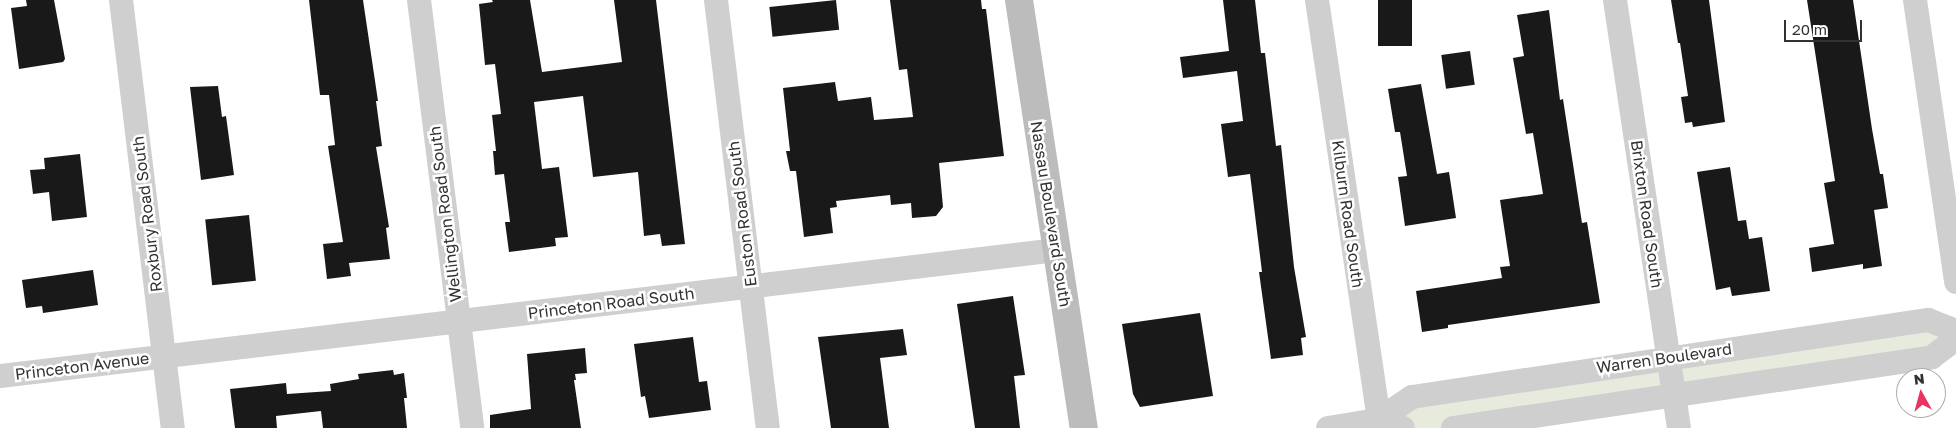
<!DOCTYPE html>
<html>
<head>
<meta charset="utf-8">
<style>
	body { margin:0 }
	#map { position:relative; width:1956px; height:428px; overflow:hidden; background:#fff; font-family:"Golos Text",sans-serif }
	div>[style] { position:absolute }
	.green>* { inset:0; background:#e7ebdd }
	.building>* { inset:0; background:#191919; transform-origin:0 0 }
	.minor>* { height:24px; margin:-12px; padding:0 12px; transform-origin:12px; border-radius:12px; background:#cfcfcf }
	.secondary>* { height:28px; margin:-14px; padding:0 14px; transform-origin:14px; border-radius:14px; background:#bcbcbc }
	span { translate:-50% -50%; white-space:nowrap; text-align:center; line-height:1.15; -webkit-text-stroke:5px #fff; paint-order:stroke }
	.street-label { font-size:16px; color:#323232 }
	.north { position:absolute; left:1896px; top:368px; width:50px; height:50px; box-sizing:border-box; background:#fff; border:1px solid #adadad; border-radius:50%; rotate:353deg; font-size:14px; font-weight:700; line-height:20px; text-align:center; color:#323232 }
	.north::after { content:''; display:block; margin:auto; width:18px; height:22px; background:#e93360; clip-path:polygon(50% 0,100% 100%,50% 72%,0 100%) }
	.scale { position:absolute; left:1784px; top:20px; width:78px; height:22px; box-sizing:border-box; border:2px solid #323232; border-top:0; padding-left:6px; font-size:15px; line-height:18px; white-space:nowrap; color:#323232; -webkit-text-stroke:4px #fff; paint-order:stroke }
</style>
</head>
<body>
<div id="map">
	<div class="green">
		<div style="clip-path:polygon(1928px 320px,1956px 331px,1932px 357px,1453px 428px,1403px 428px,1378px 420px,1412px 397px)"></div>
	</div>
	<div class="building">
		<div style="clip-path:polygon(26px 0,54px 0,65px 59px,63px 62px,19px 69px,11px 8px,27px 6px)"></div>
		<div style="clip-path:polygon(309px 0,363px 0,378px 101px,376px 101px,382px 146px,376px 147px,389px 227px,386px 228px,390px 259px,349px 263px,351px 276px,327px 279px,323px 244px,343px 242px,328px 146px,335px 145px,329px 95px,320px 95px)"></div>
		<div style="clip-path:polygon(492px 0,530px 0,542px 72px,622px 62px,614px 0,656px 0,685px 244px,662px 246px,660px 234px,644px 236px,638px 172px,593px 177px,583px 96px,534px 102px,542px 169px,559px 167px,568px 237px,555px 238px,556px 246px,509px 252px,505px 222px,510px 222px,504px 174px,495px 175px,493px 151px,496px 151px,492px 115px,501px 114px,495px 64px,485px 65px,479px 4px,493px 2px)"></div>
		<div style="left:836px;top:0;width:30px;height:67px;rotate:84deg"></div>
		<div style="clip-path:polygon(890px 0,981px 0,982px 9px,986px 9px,1004px 156px,939px 163px,943px 207px,936px 216px,912px 218px,911px 203px,891px 205px,890px 195px,836px 201px,837px 207px,830px 208px,833px 233px,804px 237px,796px 171px,790px 171px,786px 151px,790px 151px,783px 88px,835px 82px,838px 101px,871px 97px,874px 120px,913px 117px,907px 69px,899px 70px)"></div>
		<div style="clip-path:polygon(1223px 0,1255px 0,1261px 53px,1265px 53px,1276px 146px,1281px 145px,1294px 267px,1306px 337px,1301px 338px,1303px 355px,1271px 359px,1259px 272px,1262px 272px,1250px 174px,1228px 177px,1221px 124px,1243px 121px,1237px 71px,1183px 78px,1180px 57px,1229px 51px)"></div>
		<div style="left:1378px;top:0;width:34px;height:46px"></div>
		<div style="clip-path:polygon(1671px 0,1709px 0,1725px 122px,1693px 127px,1692px 122px,1685px 123px,1681px 97px,1688px 96px,1680px 43px,1678px 43px)"></div>
		<div style="clip-path:polygon(1807px 0,1853px 0,1872px 129px,1880px 174px,1883px 174px,1888px 208px,1874px 210px,1882px 266px,1863px 269px,1863px 264px,1812px 272px,1809px 248px,1834px 244px,1824px 183px,1835px 181px)"></div>
		<div style="clip-path:polygon(1549px 10px,1560px 100px,1563px 99px,1582px 223px,1587px 222px,1600px 303px,1448px 325px,1448px 328px,1422px 332px,1416px 291px,1502px 278px,1500px 267px,1510px 266px,1500px 200px,1543px 194px,1533px 133px,1526px 134px,1513px 58px,1524px 56px,1517px 15px)"></div>
		<div style="left:1470px;top:51px;width:34px;height:29px;rotate:82deg"></div>
		<div style="clip-path:polygon(1421px 84px,1437px 174px,1449px 172px,1456px 218px,1405px 226px,1398px 177px,1407px 176px,1400px 132px,1395px 132px,1388px 89px)"></div>
		<div style="clip-path:polygon(218px 86px,222px 117px,226px 116px,234px 175px,201px 180px,190px 87px)"></div>
		<div style="clip-path:polygon(80px 154px,87px 217px,52px 221px,49px 192px,33px 194px,30px 170px,45px 169px,44px 158px)"></div>
		<div style="clip-path:polygon(1730px 167px,1738px 221px,1746px 220px,1749px 239px,1762px 237px,1770px 291px,1732px 296px,1730px 287px,1716px 290px,1697px 172px)"></div>
		<div style="left:249px;top:215px;width:66px;height:44px;rotate:84deg"></div>
		<div style="clip-path:polygon(93px 270px,98px 305px,43px 313px,42px 306px,26px 308px,22px 280px)"></div>
		<div style="clip-path:polygon(1013px 296px,1025px 375px,1014px 376px,1020px 428px,975px 428px,957px 304px)"></div>
		<div style="clip-path:polygon(1200px 313px,1213px 396px,1140px 407px,1133px 394px,1122px 324px)"></div>
		<div style="clip-path:polygon(903px 329px,907px 355px,880px 358px,889px 428px,831px 428px,818px 337px)"></div>
		<div style="clip-path:polygon(693px 337px,699px 382px,707px 381px,711px 410px,649px 418px,645px 396px,641px 397px,634px 344px)"></div>
		<div style="clip-path:polygon(585px 348px,587px 373px,575px 374px,576px 380px,574px 380px,581px 428px,490px 428px,490px 415px,531px 409px,527px 354px)"></div>
		<div style="clip-path:polygon(393px 370px,394px 375px,404px 373px,407px 398px,404px 398px,407px 428px,323px 428px,321px 411px,276px 416px,277px 428px,235px 428px,230px 389px,286px 383px,287px 394px,331px 391px,330px 384px,359px 379px,358px 374px)"></div>
	</div>
	<div class="minor">
		<div style="left:121px;top:0;width:431px;rotate:83.1deg"></div>
		<div style="left:419px;top:0;width:431px;rotate:82.9deg"></div>
		<div style="left:716px;top:0;width:431px;rotate:83.1deg"></div>
		<div style="left:1317px;top:0;width:433px;rotate:81.6deg"></div>
		<div style="left:1615px;top:0;width:433px;rotate:81.5deg"></div>
		<div style="left:1915px;top:0;width:285px;rotate:81.7deg"></div>
		<div style="left:0;top:376px;width:1064px;rotate:-6.8deg"></div>
		<div style="left:1378px;top:420px;width:41px;rotate:-34.1deg"></div>
		<div style="left:1412px;top:397px;width:522px;rotate:-8.49deg"></div>
		<div style="left:1928px;top:320px;width:30px;rotate:21deg"></div>
		<div style="left:1328px;top:428px;width:51px;rotate:-9.1deg"></div>
		<div style="left:1378px;top:420px;width:26px;rotate:18deg"></div>
		<div style="left:1453px;top:428px;width:484px;rotate:-8.4deg"></div>
		<div style="left:1932px;top:357px;width:30px;rotate:-37deg"></div>
	</div>
	<div class="secondary">
		<div style="left:1019px;top:0;width:433px;rotate:81.4deg"></div>
	</div>
	<div class="street-label">
		<span style="left:147px;top:214px;rotate:-97deg">Roxbury Road South</span>
		<span style="left:445px;top:214px;rotate:-97deg">Wellington Road South</span>
		<span style="left:742px;top:214px;rotate:-97deg">Euston Road South</span>
		<span style="left:1051px;top:214px;rotate:81deg">Nassau Boulevard South</span>
		<span style="left:1348px;top:214px;rotate:82deg">Kilburn Road South</span>
		<span style="left:1647px;top:214px;rotate:82deg">Brixton Road South</span>
		<span style="left:611px;top:303px;rotate:-7deg">Princeton Road South</span>
		<span style="left:1664px;top:358px;rotate:-8deg">Warren Boulevard</span>
		<span style="left:82px;top:366px;rotate:-7deg">Princeton Avenue</span>
	</div>
	<div class="north">N</div>
	<div class="scale">20 m</div>
</div>
</body>
</html>
